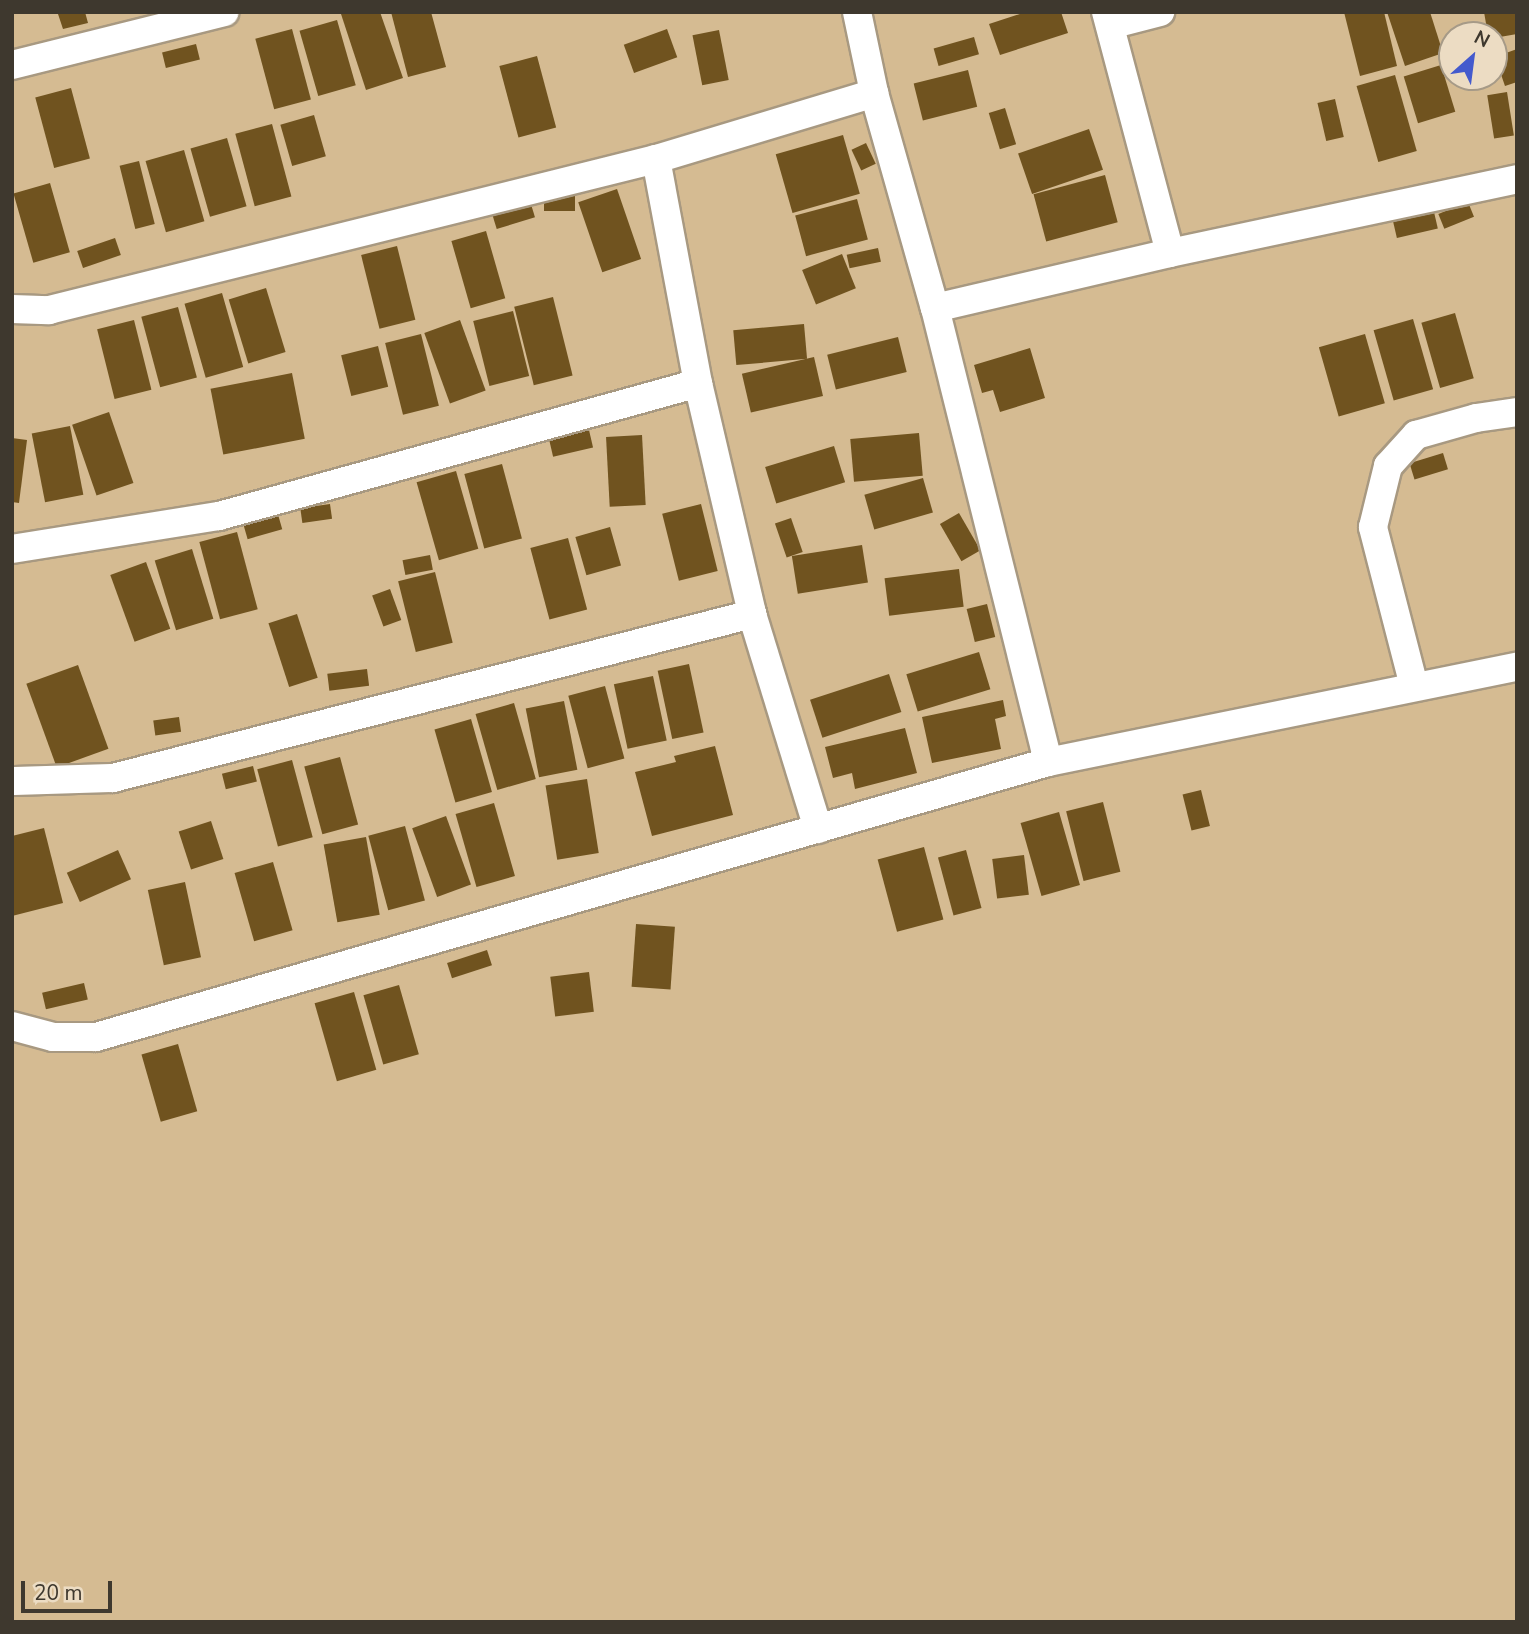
<!DOCTYPE html>
<html>
<head>
<meta charset="utf-8">
<style>
	body { margin:0 }
	#map { position:relative; width:1529px; height:1634px; overflow:hidden; background:#ecdcc3; font-family:"Nunito Sans",sans-serif }
	div>[style] { position:absolute }
	.green>* { inset:0; background:#d5bb92 }
	.building>* { inset:0; background:#70531f; transform-origin:0 0 }
	.roads { filter:drop-shadow(2px 0 #a89981) drop-shadow(-2px 0 #a89981) drop-shadow(0 2px #a89981) drop-shadow(0 -2px #a89981) }
	.minor>* { height:28px; margin:-14px; padding:0 14px; transform-origin:14px; border-radius:14px; background:#fff }
	span { translate:-50% -50%; white-space:nowrap; text-align:center; line-height:1.15; -webkit-text-stroke:7px #ecdcc3; paint-order:stroke }
	.frame { position:absolute; inset:0; border:14px solid #3e382e; pointer-events:none }
	.north { position:absolute; left:1438px; top:21px; width:70px; height:70px; box-sizing:border-box; background:#ecdcc3; border:2px solid #a69a87; border-radius:50%; rotate:28deg; font-size:19px; font-weight:700; line-height:28px; text-align:center; color:#3e382e }
	.north::after { content:''; display:block; margin:auto; width:24px; height:32px; background:#445acd; clip-path:polygon(50% 0,100% 100%,50% 72%,0 100%) }
	.scale { position:absolute; left:21px; top:1581px; width:91px; height:32px; box-sizing:border-box; border:4px solid #3e382e; border-top:0; padding-left:9px; font-size:21px; line-height:24px; white-space:nowrap; color:#3e382e; -webkit-text-stroke:5px #ecdcc3; paint-order:stroke }
</style>
</head>
<body>
<div id="map">
	<div class="green">
		<div style="clip-path:polygon(evenodd,12px 12px,1517px 12px,1517px 1622px,12px 1622px,12px 12px,1452px 35px,1494px 35px,1494px 77px,1452px 77px,1452px 35px)"></div>
	</div>
	<div class="building">
		<div style="clip-path:polygon(67px 12px,85px 12px,88px 23px,63px 29px,58px 14px)"></div>
		<div style="clip-path:polygon(346px 12px,380px 12px,403px 78px,366px 90px,341px 14px)"></div>
		<div style="clip-path:polygon(391px 12px,431px 12px,446px 67px,408px 77px)"></div>
		<div style="clip-path:polygon(1026px 12px,1061px 12px,1068px 33px,1000px 55px,989px 24px)"></div>
		<div style="clip-path:polygon(1344px 12px,1384px 12px,1397px 66px,1360px 76px)"></div>
		<div style="clip-path:polygon(1387px 12px,1430px 12px,1443px 53px,1405px 66px)"></div>
		<div style="clip-path:polygon(1484px 12px,1517px 12px,1517px 34px,1494px 38px,1494px 35px,1488px 35px)"></div>
		<div style="left:337px;top:20px;width:68px;height:39px;rotate:74deg"></div>
		<div style="left:292px;top:29px;width:73px;height:38px;rotate:75deg"></div>
		<div style="left:667px;top:29px;width:30px;height:46px;rotate:70deg"></div>
		<div style="left:719px;top:30px;width:51px;height:27px;rotate:79deg"></div>
		<div style="left:974px;top:37px;width:18px;height:42px;rotate:74deg"></div>
		<div style="left:196px;top:44px;width:16px;height:35px;rotate:76deg"></div>
		<div style="clip-path:polygon(1517px 49px,1517px 82px,1505px 86px,1495px 57px)"></div>
		<div style="left:537px;top:56px;width:74px;height:39px;rotate:75deg"></div>
		<div style="left:1441px;top:65px;width:49px;height:39px;rotate:73deg"></div>
		<div style="left:968px;top:70px;width:38px;height:56px;rotate:76deg"></div>
		<div style="left:1395px;top:75px;width:79px;height:40px;rotate:74deg"></div>
		<div style="left:71px;top:88px;width:73px;height:37px;rotate:75deg"></div>
		<div style="left:1507px;top:92px;width:44px;height:20px;rotate:81deg"></div>
		<div style="left:1335px;top:99px;width:39px;height:18px;rotate:77deg"></div>
		<div style="left:1005px;top:108px;width:38px;height:17px;rotate:73deg"></div>
		<div style="left:314px;top:115px;width:43px;height:35px;rotate:74deg"></div>
		<div style="left:272px;top:124px;width:75px;height:38px;rotate:75deg"></div>
		<div style="left:1089px;top:129px;width:43px;height:75px;rotate:71deg"></div>
		<div style="left:843px;top:135px;width:61px;height:70px;rotate:74deg"></div>
		<div style="left:227px;top:138px;width:71px;height:38px;rotate:74deg"></div>
		<div style="left:866px;top:143px;width:23px;height:16px;rotate:65deg"></div>
		<div style="left:184px;top:150px;width:74px;height:40px;rotate:74deg"></div>
		<div style="left:139px;top:161px;width:65px;height:20px;rotate:76deg"></div>
		<div style="left:1105px;top:175px;width:49px;height:74px;rotate:75deg"></div>
		<div style="left:50px;top:183px;width:72px;height:38px;rotate:74deg"></div>
		<div style="left:617px;top:189px;width:74px;height:41px;rotate:71deg"></div>
		<div style="left:544px;top:194px;width:31px;height:17px"></div>
		<div style="left:857px;top:199px;width:42px;height:64px;rotate:75deg"></div>
		<div style="left:530px;top:201px;width:17px;height:40px;rotate:73deg"></div>
		<div style="left:1468px;top:202px;width:16px;height:32px;rotate:68deg"></div>
		<div style="left:1434px;top:212px;width:17px;height:42px;rotate:77deg"></div>
		<div style="left:486px;top:231px;width:70px;height:36px;rotate:74deg"></div>
		<div style="left:115px;top:238px;width:18px;height:40px;rotate:71deg"></div>
		<div style="left:397px;top:246px;width:76px;height:37px;rotate:76deg"></div>
		<div style="left:878px;top:248px;width:14px;height:32px;rotate:78deg"></div>
		<div style="left:842px;top:254px;width:37px;height:43px;rotate:68deg"></div>
		<div style="left:266px;top:288px;width:67px;height:39px;rotate:73deg"></div>
		<div style="left:222px;top:293px;width:77px;height:39px;rotate:74deg"></div>
		<div style="left:553px;top:297px;width:81px;height:40px;rotate:76deg"></div>
		<div style="left:178px;top:307px;width:73px;height:38px;rotate:75deg"></div>
		<div style="left:513px;top:311px;width:67px;height:41px;rotate:76deg"></div>
		<div style="left:1455px;top:313px;width:68px;height:35px;rotate:74deg"></div>
		<div style="left:1413px;top:319px;width:73px;height:41px;rotate:74deg"></div>
		<div style="left:134px;top:320px;width:72px;height:38px;rotate:76deg"></div>
		<div style="left:460px;top:320px;width:75px;height:38px;rotate:70deg"></div>
		<div style="left:804px;top:324px;width:35px;height:71px;rotate:85deg"></div>
		<div style="left:421px;top:334px;width:74px;height:37px;rotate:76deg"></div>
		<div style="left:1365px;top:334px;width:72px;height:48px;rotate:74deg"></div>
		<div style="left:898px;top:337px;width:36px;height:73px;rotate:76deg"></div>
		<div style="left:378px;top:346px;width:42px;height:38px;rotate:76deg"></div>
		<div style="clip-path:polygon(1030px 348px,1045px 398px,1000px 412px,993px 390px,982px 393px,974px 365px)"></div>
		<div style="left:814px;top:357px;width:40px;height:74px;rotate:77deg"></div>
		<div style="left:292px;top:373px;width:67px;height:83px;rotate:79deg"></div>
		<div style="left:109px;top:412px;width:75px;height:39px;rotate:71deg"></div>
		<div style="left:70px;top:426px;width:70px;height:39px;rotate:79deg"></div>
		<div style="left:589px;top:430px;width:18px;height:41px;rotate:77deg"></div>
		<div style="left:919px;top:433px;width:43px;height:69px;rotate:85deg"></div>
		<div style="left:642px;top:435px;width:70px;height:36px;rotate:87deg"></div>
		<div style="clip-path:polygon(12px 438px,27px 440px,19px 503px,12px 502px)"></div>
		<div style="left:834px;top:446px;width:38px;height:72px;rotate:73deg"></div>
		<div style="left:1443px;top:453px;width:17px;height:35px;rotate:73deg"></div>
		<div style="left:502px;top:464px;width:77px;height:39px;rotate:75deg"></div>
		<div style="left:456px;top:471px;width:81px;height:41px;rotate:74deg"></div>
		<div style="left:923px;top:478px;width:36px;height:61px;rotate:74deg"></div>
		<div style="left:330px;top:504px;width:15px;height:30px;rotate:82deg"></div>
		<div style="left:701px;top:504px;width:69px;height:40px;rotate:76deg"></div>
		<div style="left:277px;top:511px;width:19px;height:36px;rotate:74deg"></div>
		<div style="left:959px;top:513px;width:43px;height:22px;rotate:60deg"></div>
		<div style="left:791px;top:518px;width:36px;height:17px;rotate:71deg"></div>
		<div style="left:610px;top:527px;width:40px;height:36px;rotate:74deg"></div>
		<div style="left:237px;top:532px;width:80px;height:39px;rotate:75deg"></div>
		<div style="left:568px;top:538px;width:74px;height:39px;rotate:75deg"></div>
		<div style="left:862px;top:545px;width:38px;height:71px;rotate:81deg"></div>
		<div style="left:192px;top:549px;width:73px;height:39px;rotate:73deg"></div>
		<div style="left:430px;top:555px;width:15px;height:28px;rotate:79deg"></div>
		<div style="left:146px;top:562px;width:71px;height:38px;rotate:70deg"></div>
		<div style="left:959px;top:569px;width:38px;height:75px;rotate:83deg"></div>
		<div style="left:435px;top:572px;width:73px;height:38px;rotate:76deg"></div>
		<div style="left:390px;top:589px;width:33px;height:19px;rotate:70deg"></div>
		<div style="left:987px;top:604px;width:34px;height:21px;rotate:76deg"></div>
		<div style="left:297px;top:614px;width:67px;height:30px;rotate:72deg"></div>
		<div style="left:979px;top:652px;width:39px;height:76px;rotate:73deg"></div>
		<div style="left:689px;top:664px;width:70px;height:32px;rotate:78deg"></div>
		<div style="left:78px;top:665px;width:89px;height:55px;rotate:70deg"></div>
		<div style="left:367px;top:669px;width:17px;height:40px;rotate:83deg"></div>
		<div style="left:889px;top:674px;width:40px;height:83px;rotate:72deg"></div>
		<div style="left:653px;top:676px;width:66px;height:40px;rotate:78deg"></div>
		<div style="left:605px;top:686px;width:75px;height:38px;rotate:75deg"></div>
		<div style="clip-path:polygon(1003px 700px,1006px 716px,995px 719px,1001px 749px,932px 763px,922px 717px)"></div>
		<div style="left:564px;top:701px;width:70px;height:39px;rotate:79deg"></div>
		<div style="left:514px;top:703px;width:79px;height:40px;rotate:74deg"></div>
		<div style="left:179px;top:717px;width:15px;height:26px;rotate:82deg"></div>
		<div style="left:471px;top:719px;width:76px;height:38px;rotate:74deg"></div>
		<div style="clip-path:polygon(905px 728px,917px 773px,855px 789px,852px 773px,833px 778px,825px 747px)"></div>
		<div style="clip-path:polygon(715px 746px,733px 815px,652px 836px,635px 772px,676px 762px,674px 756px)"></div>
		<div style="left:340px;top:757px;width:70px;height:37px;rotate:75deg"></div>
		<div style="left:292px;top:760px;width:80px;height:36px;rotate:75deg"></div>
		<div style="left:253px;top:766px;width:16px;height:32px;rotate:76deg"></div>
		<div style="left:587px;top:779px;width:75px;height:42px;rotate:81deg"></div>
		<div style="left:1201px;top:790px;width:37px;height:19px;rotate:76deg"></div>
		<div style="left:1103px;top:802px;width:72px;height:38px;rotate:76deg"></div>
		<div style="left:494px;top:803px;width:76px;height:40px;rotate:74deg"></div>
		<div style="left:1059px;top:812px;width:76px;height:40px;rotate:74deg"></div>
		<div style="left:446px;top:816px;width:73px;height:36px;rotate:70deg"></div>
		<div style="left:211px;top:821px;width:40px;height:34px;rotate:72deg"></div>
		<div style="left:405px;top:826px;width:77px;height:38px;rotate:75deg"></div>
		<div style="clip-path:polygon(44px 828px,63px 903px,12px 916px,12px 836px)"></div>
		<div style="left:366px;top:837px;width:79px;height:43px;rotate:80deg"></div>
		<div style="left:924px;top:847px;width:75px;height:48px;rotate:75deg"></div>
		<div style="left:118px;top:850px;width:32px;height:56px;rotate:66deg"></div>
		<div style="left:966px;top:850px;width:60px;height:29px;rotate:75deg"></div>
		<div style="left:1024px;top:855px;width:40px;height:32px;rotate:83deg"></div>
		<div style="left:273px;top:862px;width:71px;height:40px;rotate:74deg"></div>
		<div style="left:185px;top:882px;width:77px;height:38px;rotate:78deg"></div>
		<div style="left:636px;top:924px;width:39px;height:63px;rotate:4deg"></div>
		<div style="left:487px;top:950px;width:16px;height:42px;rotate:72deg"></div>
		<div style="left:589px;top:972px;width:40px;height:39px;rotate:83deg"></div>
		<div style="left:84px;top:983px;width:17px;height:43px;rotate:77deg"></div>
		<div style="left:399px;top:985px;width:72px;height:37px;rotate:74deg"></div>
		<div style="left:354px;top:992px;width:81px;height:41px;rotate:74deg"></div>
		<div style="left:178px;top:1044px;width:70px;height:38px;rotate:74deg"></div>
	</div>
	<div class="roads">
		<div class="minor">
			<div style="left:857px;top:12px;width:83px;rotate:78.1deg"></div>
			<div style="left:874px;top:93px;width:223px;rotate:74.2deg"></div>
			<div style="left:935px;top:308px;width:468px;rotate:76deg"></div>
			<div style="left:1106px;top:12px;width:249px;rotate:75.1deg"></div>
			<div style="left:1110px;top:25px;width:52px;rotate:-14.6deg"></div>
			<div style="left:12px;top:65px;width:219px;rotate:-14deg"></div>
			<div style="left:656px;top:159px;width:228px;rotate:79.4deg"></div>
			<div style="left:698px;top:383px;width:237px;rotate:76.8deg"></div>
			<div style="left:752px;top:614px;width:225px;rotate:72.9deg"></div>
			<div style="left:935px;top:308px;width:241px;rotate:-13.2deg"></div>
			<div style="left:1170px;top:253px;width:355px;rotate:-12deg"></div>
			<div style="left:12px;top:309px;width:37px;rotate:2deg"></div>
			<div style="left:49px;top:310px;width:625px;rotate:-13.97deg"></div>
			<div style="left:656px;top:159px;width:228px;rotate:-16.8deg"></div>
			<div style="left:12px;top:549px;width:210px;rotate:-9.1deg"></div>
			<div style="left:219px;top:516px;width:497px;rotate:-15.5deg"></div>
			<div style="left:1414px;top:686px;width:164px;rotate:-104.5deg"></div>
			<div style="left:1373px;top:527px;width:63px;rotate:-76.2deg"></div>
			<div style="left:1388px;top:466px;width:42px;rotate:-47.9deg"></div>
			<div style="left:1416px;top:435px;width:62px;rotate:-15.8deg"></div>
			<div style="left:1476px;top:418px;width:41px;rotate:-8.3deg"></div>
			<div style="left:12px;top:781px;width:101px;rotate:-1.7deg"></div>
			<div style="left:113px;top:778px;width:660px;rotate:-14.39deg"></div>
			<div style="left:12px;top:1026px;width:42px;rotate:15deg"></div>
			<div style="left:53px;top:1037px;width:43px"></div>
			<div style="left:96px;top:1037px;width:991px;rotate:-16.11deg"></div>
			<div style="left:1048px;top:762px;width:479px;rotate:-11.5deg"></div>
		</div>
	</div>
	<div class="frame"></div>
	<div class="north">N</div>
	<div class="scale">20 m</div>
</div>
</body>
</html>
